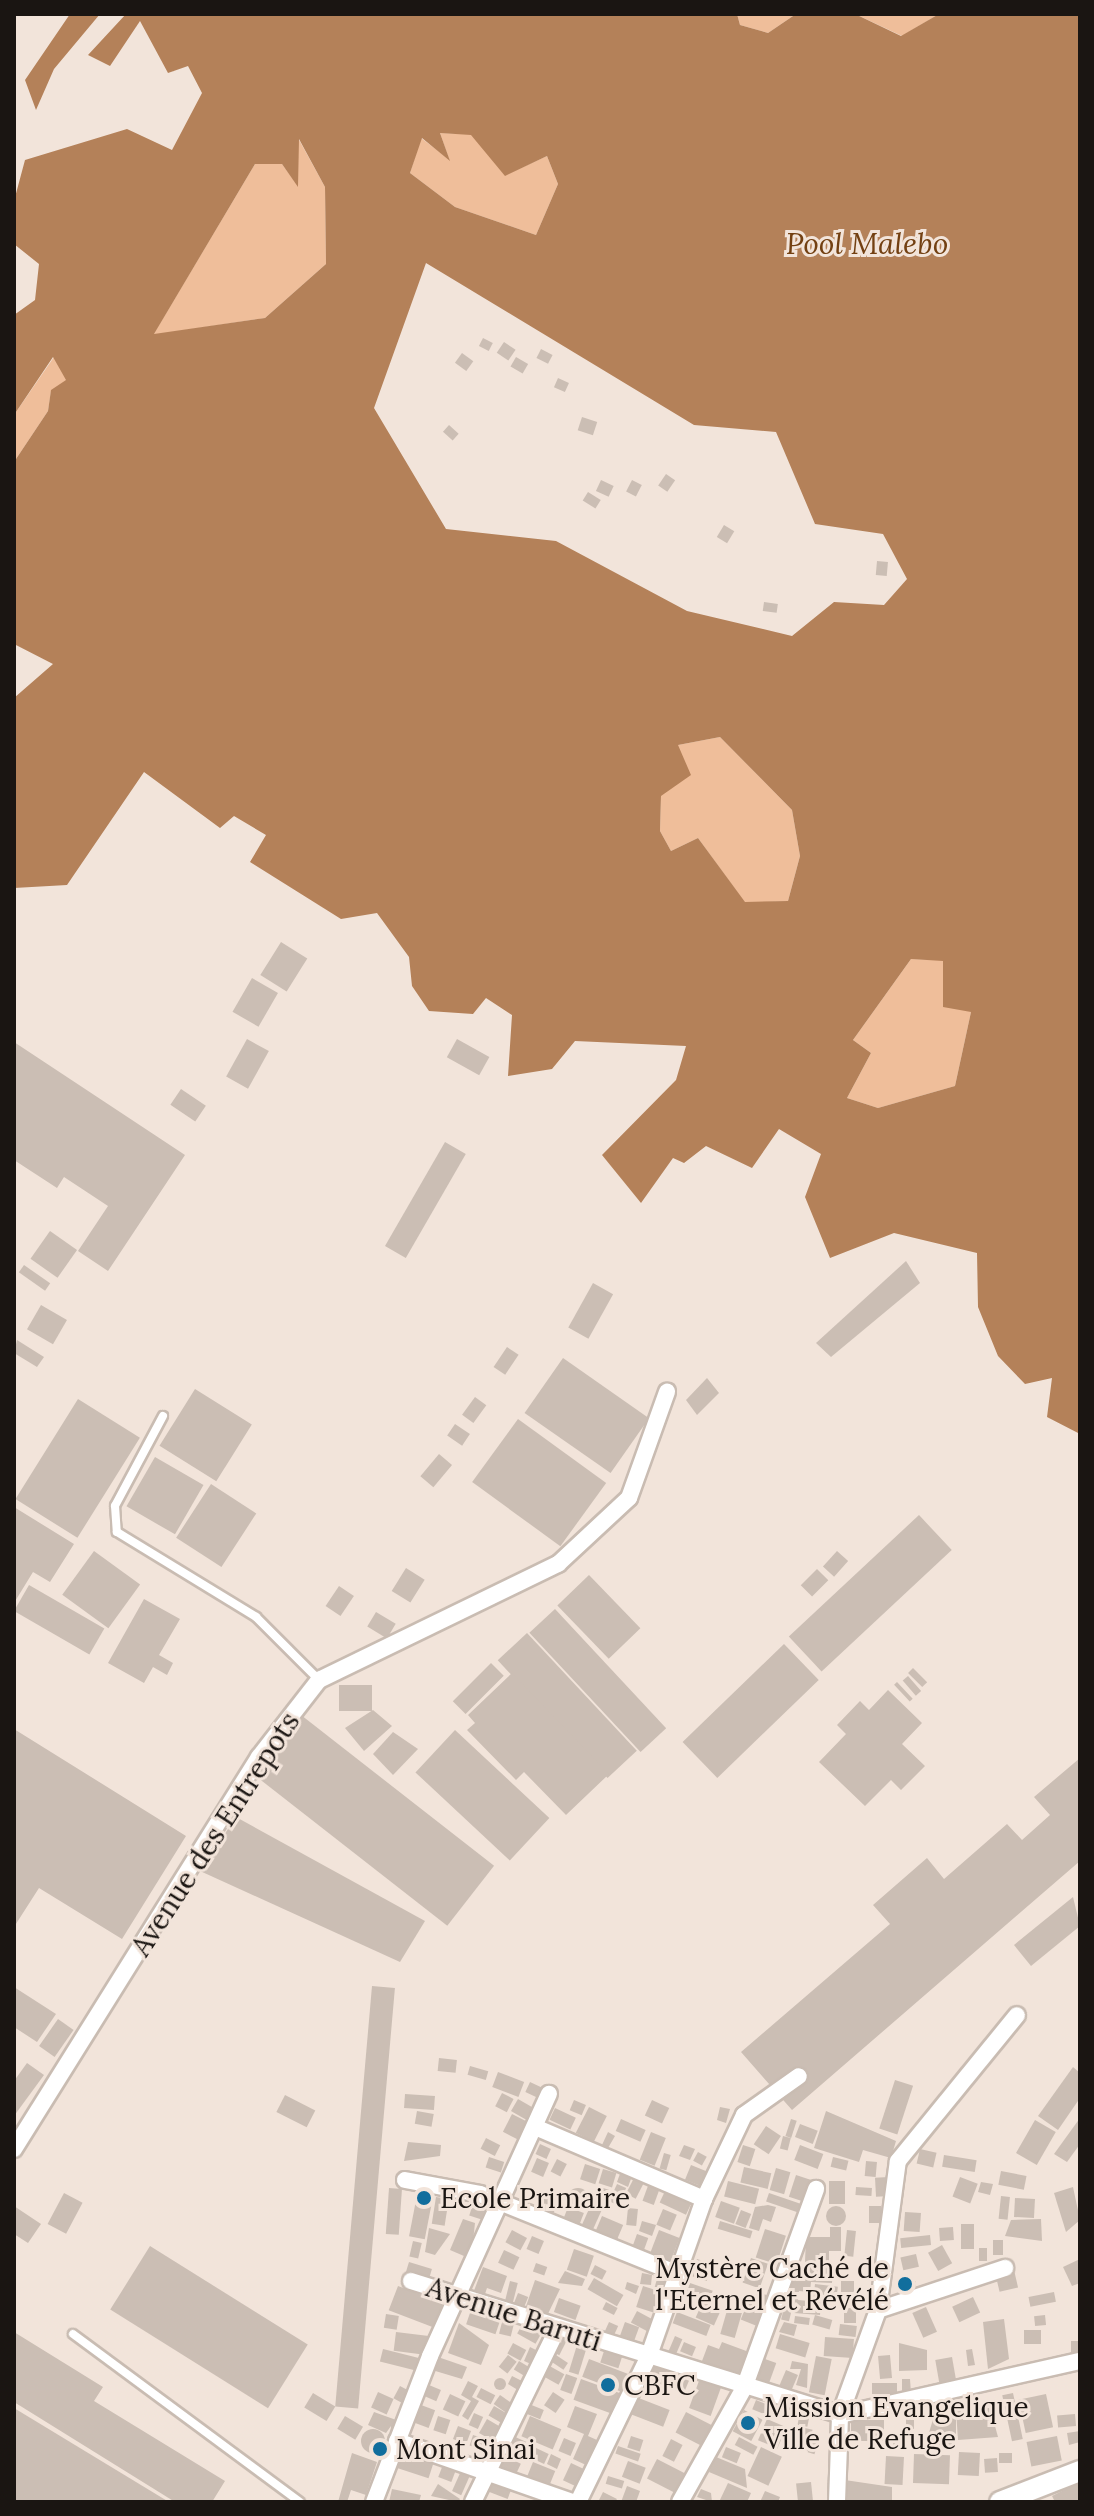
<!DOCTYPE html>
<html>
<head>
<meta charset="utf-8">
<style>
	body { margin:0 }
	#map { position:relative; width:1094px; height:2516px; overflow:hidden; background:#f2e4da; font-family:Lora,serif }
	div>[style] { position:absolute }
	.green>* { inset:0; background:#efbe9a }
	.water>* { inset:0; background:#b48159 }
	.building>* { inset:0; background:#cbbeb4; transform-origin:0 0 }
	.round { border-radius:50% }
	.roads { filter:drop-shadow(2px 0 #c9bcb2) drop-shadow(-2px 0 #c9bcb2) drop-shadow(0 2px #c9bcb2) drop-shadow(0 -2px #c9bcb2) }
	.service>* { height:8px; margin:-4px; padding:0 4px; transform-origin:4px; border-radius:4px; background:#fff }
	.minor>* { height:16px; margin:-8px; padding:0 8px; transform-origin:8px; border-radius:8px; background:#fff }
	.tertiary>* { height:20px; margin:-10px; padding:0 10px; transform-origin:10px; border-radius:10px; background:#fff }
	.dots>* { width:22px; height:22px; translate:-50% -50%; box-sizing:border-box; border:4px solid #f2e4da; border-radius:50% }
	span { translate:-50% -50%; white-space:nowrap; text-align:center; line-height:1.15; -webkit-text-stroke:6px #f2e4da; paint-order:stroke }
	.street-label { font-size:28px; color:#1a1512 }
	.poi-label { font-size:28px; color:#1a1512 }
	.left { translate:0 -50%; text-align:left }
	.right { translate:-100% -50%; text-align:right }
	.water-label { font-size:30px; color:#734012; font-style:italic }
	.frame { position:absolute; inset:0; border:16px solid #1a1512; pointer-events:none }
</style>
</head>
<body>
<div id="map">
	<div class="green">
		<div style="clip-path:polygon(737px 14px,796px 14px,768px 33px,740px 25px)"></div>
		<div style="clip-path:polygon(855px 14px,939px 14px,902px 36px)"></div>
		<div style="clip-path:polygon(440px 133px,471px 134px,505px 175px,547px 156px,558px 184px,536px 235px,455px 207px,410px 173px,421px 138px,449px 159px)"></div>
		<div style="clip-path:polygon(298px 138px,325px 187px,326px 264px,265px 318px,153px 335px,255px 164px,282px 164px,298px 186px)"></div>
		<div style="clip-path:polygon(54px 357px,67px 380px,51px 391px,48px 411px,14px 462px,14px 415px)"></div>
		<div style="clip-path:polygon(720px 737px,792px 810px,800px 856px,788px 901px,745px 903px,698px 838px,671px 851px,660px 831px,661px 796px,678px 745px)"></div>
		<div style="clip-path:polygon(911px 959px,943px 960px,971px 1012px,955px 1086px,878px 1108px,847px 1098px,871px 1053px,853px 1040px)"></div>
	</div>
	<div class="water">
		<div style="clip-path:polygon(70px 14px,100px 14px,54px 69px,36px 110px,25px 80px)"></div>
		<div style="clip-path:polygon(evenodd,126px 14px,737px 14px,740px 25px,768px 33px,796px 14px,855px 14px,901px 36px,939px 14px,1080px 14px,1080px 1434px,1047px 1417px,1052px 1378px,1025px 1384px,998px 1356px,978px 1307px,977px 1253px,894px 1233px,830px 1258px,805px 1197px,821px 1154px,779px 1129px,752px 1168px,706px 1146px,684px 1163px,673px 1158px,641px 1203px,602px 1155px,676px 1080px,686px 1046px,575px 1041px,552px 1069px,508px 1076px,512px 1015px,486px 998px,473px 1014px,429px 1011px,412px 986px,409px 957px,377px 913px,341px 919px,250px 862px,266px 835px,234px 816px,220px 828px,144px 772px,67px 885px,14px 888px,14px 698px,53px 664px,14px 644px,14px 462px,48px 411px,51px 390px,66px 380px,53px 357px,14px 415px,14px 315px,35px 300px,39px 264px,14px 244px,14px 201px,25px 160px,127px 129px,172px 150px,202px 93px,188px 66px,168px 73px,140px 21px,110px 66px,88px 55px,126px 14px,440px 133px,471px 135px,505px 176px,547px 156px,558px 184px,536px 235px,455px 207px,410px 173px,422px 138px,450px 161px,440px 133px,126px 14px,299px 139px,325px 187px,326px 264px,265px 318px,154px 334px,255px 164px,282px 164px,298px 187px,299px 139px,126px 14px,426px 263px,694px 425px,776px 432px,815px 524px,883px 534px,907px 579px,884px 605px,834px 602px,792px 636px,687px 611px,556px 541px,446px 529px,374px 408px,426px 263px,126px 14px,720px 737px,792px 810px,800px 856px,788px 901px,745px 902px,698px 838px,671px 851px,660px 831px,661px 796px,691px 775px,678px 745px,720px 737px,126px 14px,911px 959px,943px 961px,943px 1007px,971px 1012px,955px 1086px,878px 1108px,847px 1098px,871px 1053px,853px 1040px,911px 959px)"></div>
	</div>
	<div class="building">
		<div style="left:483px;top:338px;width:11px;height:9px;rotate:27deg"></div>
		<div style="left:504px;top:342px;width:14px;height:13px;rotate:34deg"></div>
		<div style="left:541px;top:349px;width:13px;height:10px;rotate:27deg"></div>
		<div style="left:462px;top:353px;width:14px;height:12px;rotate:36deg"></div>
		<div style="left:516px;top:357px;width:14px;height:11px;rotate:30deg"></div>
		<div style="left:558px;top:378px;width:12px;height:10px;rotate:24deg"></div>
		<div style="left:582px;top:417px;width:16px;height:14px;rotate:18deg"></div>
		<div style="left:449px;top:425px;width:13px;height:9px;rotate:42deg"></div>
		<div style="left:666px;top:474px;width:11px;height:14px;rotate:34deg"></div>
		<div style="left:601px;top:480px;width:14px;height:12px;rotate:25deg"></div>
		<div style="left:632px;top:480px;width:11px;height:13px;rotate:27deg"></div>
		<div style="left:588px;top:492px;width:15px;height:10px;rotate:32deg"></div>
		<div style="left:724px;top:525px;width:12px;height:14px;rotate:31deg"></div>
		<div style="left:877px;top:561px;width:11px;height:14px;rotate:5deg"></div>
		<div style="left:764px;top:602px;width:14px;height:9px;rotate:8deg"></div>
		<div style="left:281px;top:942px;width:31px;height:39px;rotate:32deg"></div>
		<div style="left:252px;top:978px;width:30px;height:39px;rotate:30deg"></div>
		<div style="left:247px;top:1039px;width:25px;height:43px;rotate:29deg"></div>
		<div style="left:457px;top:1039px;width:37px;height:21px;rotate:29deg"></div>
		<div style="clip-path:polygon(14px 1042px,185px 1155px,108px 1271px,78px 1251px,108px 1206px,64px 1177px,57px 1188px,14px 1160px)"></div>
		<div style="left:181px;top:1089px;width:30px;height:19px;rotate:34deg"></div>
		<div style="left:445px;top:1142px;width:24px;height:120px;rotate:30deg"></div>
		<div style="left:50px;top:1231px;width:33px;height:34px;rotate:35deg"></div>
		<div style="clip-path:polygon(906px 1261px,920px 1283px,831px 1357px,816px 1343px)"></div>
		<div style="left:24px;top:1265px;width:32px;height:9px;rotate:35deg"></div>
		<div style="left:593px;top:1283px;width:23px;height:51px;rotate:29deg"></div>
		<div style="left:41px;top:1305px;width:30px;height:28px;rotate:30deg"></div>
		<div style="clip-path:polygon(17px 1340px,44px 1357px,37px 1367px,14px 1353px)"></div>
		<div style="left:507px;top:1347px;width:14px;height:24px;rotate:34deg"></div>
		<div style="left:563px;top:1358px;width:105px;height:67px;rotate:35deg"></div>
		<div style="clip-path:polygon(707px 1378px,719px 1393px,697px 1415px,686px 1400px)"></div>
		<div style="left:195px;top:1389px;width:67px;height:67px;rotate:32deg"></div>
		<div style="left:475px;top:1397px;width:14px;height:22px;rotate:36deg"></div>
		<div style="left:78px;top:1399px;width:73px;height:118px;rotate:32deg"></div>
		<div style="left:518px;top:1419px;width:109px;height:78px;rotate:36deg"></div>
		<div style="left:455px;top:1424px;width:18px;height:14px;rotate:34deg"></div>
		<div style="left:439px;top:1454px;width:17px;height:29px;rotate:40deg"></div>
		<div style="left:155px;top:1457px;width:56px;height:57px;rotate:30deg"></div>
		<div style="left:211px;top:1484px;width:54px;height:64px;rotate:33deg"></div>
		<div style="clip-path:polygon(14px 1507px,74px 1544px,50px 1582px,33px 1572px,14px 1603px)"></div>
		<div style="left:919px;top:1515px;width:48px;height:178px;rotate:47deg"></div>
		<div style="left:94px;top:1551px;width:57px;height:54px;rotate:36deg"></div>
		<div style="left:837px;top:1551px;width:15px;height:21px;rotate:42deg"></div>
		<div style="left:406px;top:1568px;width:22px;height:27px;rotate:32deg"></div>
		<div style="left:817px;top:1569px;width:16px;height:23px;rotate:45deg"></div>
		<div style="left:589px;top:1575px;width:74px;height:44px;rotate:46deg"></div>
		<div style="left:29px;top:1585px;width:87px;height:30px;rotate:30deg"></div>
		<div style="left:339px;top:1586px;width:18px;height:24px;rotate:34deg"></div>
		<div style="clip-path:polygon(144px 1599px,180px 1619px,159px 1655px,173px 1663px,167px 1675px,153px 1667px,144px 1683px,108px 1663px)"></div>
		<div style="left:555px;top:1609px;width:163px;height:35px;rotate:47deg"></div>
		<div style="left:376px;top:1612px;width:23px;height:17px;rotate:31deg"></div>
		<div style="left:527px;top:1633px;width:161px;height:40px;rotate:47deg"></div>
		<div style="left:784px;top:1644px;width:50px;height:141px;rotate:46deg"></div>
		<div style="left:491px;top:1663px;width:18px;height:54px;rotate:45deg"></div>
		<div style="left:913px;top:1668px;width:20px;height:7px;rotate:45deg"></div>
		<div style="clip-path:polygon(512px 1673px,609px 1774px,566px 1815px,524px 1772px,516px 1780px,467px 1730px,475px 1723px,468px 1715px)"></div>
		<div style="left:908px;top:1676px;width:20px;height:7px;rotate:49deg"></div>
		<div style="left:897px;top:1682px;width:23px;height:4px;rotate:47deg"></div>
		<div style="left:339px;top:1685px;width:33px;height:26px"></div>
		<div style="clip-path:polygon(888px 1690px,922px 1723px,902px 1744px,925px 1766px,901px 1790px,891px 1780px,865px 1806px,819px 1762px,846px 1734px,837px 1725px,860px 1701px,869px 1710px)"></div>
		<div style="clip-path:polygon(373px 1710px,392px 1726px,364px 1751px,345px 1728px)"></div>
		<div style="left:301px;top:1715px;width:245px;height:76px;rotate:38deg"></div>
		<div style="clip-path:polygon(14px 1729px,186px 1836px,122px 1939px,39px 1888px,14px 1927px)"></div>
		<div style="left:455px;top:1730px;width:129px;height:58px;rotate:43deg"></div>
		<div style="clip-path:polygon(393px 1732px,418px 1749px,393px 1775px,373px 1754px)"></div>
		<div style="clip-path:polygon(1080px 1758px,1080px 1861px,792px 2110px,741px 2052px,890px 1924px,873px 1905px,927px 1858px,944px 1879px,1007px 1824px,1022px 1840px,1050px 1815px,1034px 1797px)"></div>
		<div style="clip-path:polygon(236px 1817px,425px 1921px,400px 1962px,200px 1871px)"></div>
		<div style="clip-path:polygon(1073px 1897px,1080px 1926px,1031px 1966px,1014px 1945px)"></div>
		<div style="left:372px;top:1986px;width:23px;height:422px;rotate:5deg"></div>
		<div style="clip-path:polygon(14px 1987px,56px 2014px,37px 2042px,14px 2027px)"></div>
		<div style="left:58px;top:2019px;width:19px;height:33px;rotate:35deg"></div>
		<div style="left:439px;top:2058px;width:18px;height:13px;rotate:6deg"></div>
		<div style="clip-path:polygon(27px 2063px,44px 2075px,14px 2116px,14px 2081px)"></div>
		<div style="left:470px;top:2066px;width:19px;height:9px;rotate:16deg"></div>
		<div style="clip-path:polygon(1073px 2067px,1080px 2073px,1080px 2098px,1058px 2130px,1038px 2116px)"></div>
		<div style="left:498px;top:2072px;width:28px;height:16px;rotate:21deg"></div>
		<div style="left:895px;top:2080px;width:19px;height:51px;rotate:18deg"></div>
		<div style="left:530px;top:2082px;width:17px;height:11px;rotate:25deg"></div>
		<div style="left:502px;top:2093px;width:13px;height:15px;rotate:27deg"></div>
		<div style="left:405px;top:2094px;width:30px;height:14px;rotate:4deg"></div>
		<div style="left:285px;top:2095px;width:34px;height:19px;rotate:27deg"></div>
		<div style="left:518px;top:2099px;width:22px;height:14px;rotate:30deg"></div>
		<div style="left:574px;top:2100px;width:13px;height:11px;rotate:23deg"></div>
		<div style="left:652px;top:2100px;width:19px;height:17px;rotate:25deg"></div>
		<div style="left:589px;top:2107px;width:20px;height:29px;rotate:27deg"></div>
		<div style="clip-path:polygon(720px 2107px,730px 2109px,726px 2123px,717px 2120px)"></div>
		<div style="left:555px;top:2108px;width:23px;height:13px;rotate:25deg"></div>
		<div style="left:417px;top:2111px;width:17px;height:13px;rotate:10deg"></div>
		<div style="clip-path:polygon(826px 2111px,896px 2141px,891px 2158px,863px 2150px,859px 2162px,814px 2148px)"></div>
		<div style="left:512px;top:2114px;width:20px;height:20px;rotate:27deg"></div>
		<div style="clip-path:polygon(1080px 2118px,1080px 2144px,1067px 2162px,1054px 2154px)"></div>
		<div style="left:621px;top:2119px;width:27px;height:13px;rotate:24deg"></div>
		<div style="left:791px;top:2119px;width:6px;height:18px;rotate:18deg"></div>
		<div style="left:1035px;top:2120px;width:24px;height:38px;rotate:30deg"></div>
		<div style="left:800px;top:2124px;width:19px;height:14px;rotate:21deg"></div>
		<div style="left:766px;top:2126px;width:18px;height:22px;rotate:34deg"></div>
		<div style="clip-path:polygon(608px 2132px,615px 2136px,608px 2148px,602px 2145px)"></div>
		<div style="left:651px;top:2132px;width:16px;height:30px;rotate:22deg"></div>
		<div style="left:783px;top:2136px;width:8px;height:13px;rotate:14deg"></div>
		<div style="left:486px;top:2138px;width:16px;height:12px;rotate:27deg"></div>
		<div style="clip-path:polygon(408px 2142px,441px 2145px,440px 2156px,404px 2161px)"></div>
		<div style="left:540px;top:2144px;width:12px;height:11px;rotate:24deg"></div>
		<div style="clip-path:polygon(684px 2145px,695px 2149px,690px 2160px,679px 2156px)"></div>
		<div style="left:743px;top:2145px;width:13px;height:18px;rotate:18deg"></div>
		<div style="left:800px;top:2145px;width:25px;height:16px;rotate:21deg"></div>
		<div style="left:920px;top:2149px;width:17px;height:15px;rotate:13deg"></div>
		<div style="left:698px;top:2152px;width:10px;height:10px;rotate:29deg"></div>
		<div style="left:664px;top:2153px;width:7px;height:16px;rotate:16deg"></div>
		<div style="left:944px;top:2155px;width:33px;height:12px;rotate:9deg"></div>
		<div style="left:489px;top:2157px;width:16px;height:11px;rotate:18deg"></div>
		<div style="left:833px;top:2157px;width:16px;height:10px;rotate:14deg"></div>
		<div style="left:537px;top:2158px;width:13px;height:15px;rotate:23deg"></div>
		<div style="left:557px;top:2159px;width:11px;height:14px;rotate:27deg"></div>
		<div style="left:866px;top:2161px;width:11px;height:15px;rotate:5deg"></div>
		<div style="left:585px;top:2164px;width:16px;height:16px;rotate:18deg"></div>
		<div style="left:691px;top:2165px;width:22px;height:16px;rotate:22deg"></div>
		<div style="left:744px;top:2167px;width:28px;height:16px;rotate:13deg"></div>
		<div style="left:776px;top:2168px;width:15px;height:23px;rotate:16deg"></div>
		<div style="left:603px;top:2169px;width:14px;height:15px;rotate:17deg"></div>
		<div style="clip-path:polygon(621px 2171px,632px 2176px,628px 2187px,617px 2182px)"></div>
		<div style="left:1001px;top:2171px;width:26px;height:14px;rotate:11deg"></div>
		<div style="left:796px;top:2175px;width:16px;height:23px;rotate:18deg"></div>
		<div style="left:635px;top:2176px;width:11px;height:20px;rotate:27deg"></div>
		<div style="left:889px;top:2177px;width:19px;height:14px;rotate:87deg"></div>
		<div style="left:960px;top:2177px;width:19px;height:21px;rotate:21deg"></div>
		<div style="left:728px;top:2181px;width:32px;height:16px;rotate:14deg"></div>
		<div style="left:829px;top:2181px;width:16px;height:23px"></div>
		<div style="clip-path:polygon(981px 2182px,993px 2184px,990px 2195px,978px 2192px)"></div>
		<div style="left:649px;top:2183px;width:12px;height:19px;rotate:20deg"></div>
		<div style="left:617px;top:2184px;width:10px;height:19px;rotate:24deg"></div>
		<div style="left:600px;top:2187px;width:13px;height:12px;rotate:18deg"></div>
		<div style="left:856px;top:2187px;width:16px;height:8px;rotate:4deg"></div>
		<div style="clip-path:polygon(1073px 2187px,1080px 2220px,1066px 2232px,1054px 2193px)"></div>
		<div style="left:389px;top:2188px;width:13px;height:46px;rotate:4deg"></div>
		<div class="round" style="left:567px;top:2188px;width:22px;height:22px"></div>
		<div style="left:666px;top:2189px;width:29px;height:15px;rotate:25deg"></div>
		<div style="left:418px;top:2190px;width:16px;height:47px;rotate:11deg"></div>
		<div style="left:547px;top:2190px;width:15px;height:26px;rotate:23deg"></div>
		<div style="left:64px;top:2193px;width:21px;height:35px;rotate:28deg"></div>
		<div style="left:769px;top:2193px;width:34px;height:9px;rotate:19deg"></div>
		<div style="left:1001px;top:2196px;width:9px;height:23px;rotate:6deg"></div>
		<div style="left:436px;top:2197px;width:13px;height:27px;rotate:9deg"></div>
		<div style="left:1015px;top:2198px;width:20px;height:19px;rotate:3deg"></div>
		<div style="left:593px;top:2200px;width:12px;height:32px;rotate:24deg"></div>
		<div style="left:721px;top:2201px;width:20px;height:17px;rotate:20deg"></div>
		<div style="clip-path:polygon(768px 2205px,776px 2207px,771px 2222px,763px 2219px,759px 2231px,749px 2228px,755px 2207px)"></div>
		<div style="clip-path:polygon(14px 2206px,41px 2224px,28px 2243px,14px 2234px)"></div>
		<div style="left:869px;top:2206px;width:12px;height:17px"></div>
		<div class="round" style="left:826px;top:2206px;width:20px;height:20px"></div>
		<div style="left:472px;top:2207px;width:13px;height:9px;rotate:18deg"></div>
		<div style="left:568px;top:2207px;width:17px;height:21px;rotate:21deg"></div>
		<div style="left:628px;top:2208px;width:10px;height:17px;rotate:6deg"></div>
		<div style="left:663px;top:2209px;width:15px;height:17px;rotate:23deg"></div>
		<div style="left:741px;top:2210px;width:11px;height:15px;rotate:22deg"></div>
		<div style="left:905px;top:2212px;width:16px;height:19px;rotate:4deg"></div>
		<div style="left:602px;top:2216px;width:23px;height:16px;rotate:23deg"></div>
		<div style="clip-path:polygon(463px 2219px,475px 2223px,471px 2259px,450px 2250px)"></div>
		<div style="clip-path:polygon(1041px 2219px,1042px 2241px,1005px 2236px,1011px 2220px)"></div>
		<div style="clip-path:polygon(642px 2221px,656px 2225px,652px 2236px,639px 2231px)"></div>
		<div style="left:720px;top:2221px;width:34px;height:8px;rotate:17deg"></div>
		<div style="left:961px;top:2224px;width:13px;height:25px"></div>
		<div style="clip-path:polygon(830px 2227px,841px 2227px,841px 2251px,829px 2251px,829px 2262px,805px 2262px,806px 2237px,830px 2237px)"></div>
		<div style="left:953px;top:2227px;width:13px;height:14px;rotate:86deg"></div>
		<div style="clip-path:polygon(429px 2228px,450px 2234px,435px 2255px,425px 2252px)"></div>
		<div style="left:765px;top:2229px;width:22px;height:30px;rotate:18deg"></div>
		<div style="left:512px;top:2230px;width:17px;height:14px;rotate:28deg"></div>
		<div style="left:659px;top:2230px;width:22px;height:28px;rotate:21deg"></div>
		<div style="left:847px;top:2230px;width:9px;height:26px;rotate:6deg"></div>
		<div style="left:637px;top:2234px;width:12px;height:18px;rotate:20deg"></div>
		<div style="left:930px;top:2235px;width:10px;height:30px;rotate:84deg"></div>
		<div style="left:532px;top:2236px;width:13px;height:14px;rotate:23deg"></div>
		<div style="left:993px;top:2240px;width:10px;height:15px"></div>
		<div style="left:413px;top:2241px;width:9px;height:16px;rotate:13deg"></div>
		<div style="left:942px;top:2245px;width:21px;height:16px;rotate:61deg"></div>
		<div style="left:150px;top:2246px;width:186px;height:75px;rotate:32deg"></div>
		<div style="left:979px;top:2248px;width:8px;height:13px"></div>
		<div style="left:574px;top:2249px;width:21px;height:22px;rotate:19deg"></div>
		<div style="left:504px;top:2250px;width:17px;height:14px;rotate:25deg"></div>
		<div style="left:916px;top:2254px;width:13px;height:16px;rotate:77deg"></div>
		<div style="left:751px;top:2258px;width:18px;height:26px;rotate:19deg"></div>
		<div style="left:697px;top:2259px;width:16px;height:18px;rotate:18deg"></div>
		<div style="clip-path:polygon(1080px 2259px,1080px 2283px,1072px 2286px,1063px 2267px)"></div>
		<div style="left:409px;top:2262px;width:24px;height:15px;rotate:17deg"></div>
		<div style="left:536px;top:2263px;width:12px;height:9px;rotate:20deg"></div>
		<div style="left:595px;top:2265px;width:13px;height:10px;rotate:27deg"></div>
		<div style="clip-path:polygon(799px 2266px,833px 2268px,832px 2283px,811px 2282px,810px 2292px,799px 2291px,798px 2300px,821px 2302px,820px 2315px,794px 2313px,795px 2297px,787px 2297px)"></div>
		<div style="clip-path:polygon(483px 2267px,507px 2276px,501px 2293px,487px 2288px,483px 2300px,472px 2296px)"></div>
		<div style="left:1014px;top:2270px;width:18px;height:19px;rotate:77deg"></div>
		<div style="clip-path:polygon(565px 2271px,585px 2279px,582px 2286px,558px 2283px)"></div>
		<div style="clip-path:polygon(642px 2273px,652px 2275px,651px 2285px,640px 2284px)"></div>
		<div style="left:658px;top:2275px;width:11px;height:13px;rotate:15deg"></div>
		<div style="left:594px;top:2278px;width:34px;height:13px;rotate:30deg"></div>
		<div style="clip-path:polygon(535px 2280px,560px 2289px,544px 2322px,523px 2315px)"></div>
		<div style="left:510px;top:2281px;width:8px;height:29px;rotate:14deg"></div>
		<div style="left:841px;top:2281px;width:13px;height:17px"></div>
		<div style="clip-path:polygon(916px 2281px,916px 2291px,900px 2292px,899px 2283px)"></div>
		<div style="clip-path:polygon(627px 2282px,639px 2286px,636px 2294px,625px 2289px)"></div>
		<div style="left:690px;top:2283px;width:24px;height:11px;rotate:19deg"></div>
		<div style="left:815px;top:2284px;width:23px;height:13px;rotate:7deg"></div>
		<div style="left:398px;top:2286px;width:49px;height:26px;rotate:21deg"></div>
		<div style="left:643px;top:2286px;width:19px;height:22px;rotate:18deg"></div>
		<div style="left:757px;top:2292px;width:13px;height:9px;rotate:18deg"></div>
		<div style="left:1054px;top:2292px;width:10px;height:26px;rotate:79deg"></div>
		<div style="left:518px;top:2293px;width:11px;height:18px;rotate:22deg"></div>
		<div style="left:973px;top:2297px;width:17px;height:23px;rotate:65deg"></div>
		<div style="left:559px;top:2298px;width:23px;height:15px;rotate:20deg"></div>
		<div style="left:749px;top:2299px;width:24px;height:22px;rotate:22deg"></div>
		<div style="left:786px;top:2300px;width:8px;height:20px;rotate:14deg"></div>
		<div style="left:703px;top:2301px;width:20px;height:18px;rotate:24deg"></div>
		<div style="left:606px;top:2302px;width:13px;height:8px;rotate:27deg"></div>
		<div style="left:728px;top:2307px;width:15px;height:28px;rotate:16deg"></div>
		<div style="left:926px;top:2307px;width:27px;height:15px;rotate:66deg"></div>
		<div style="left:844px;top:2308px;width:12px;height:15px"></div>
		<div style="left:471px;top:2310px;width:31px;height:15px;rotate:19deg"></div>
		<div style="left:637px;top:2311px;width:19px;height:13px;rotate:28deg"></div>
		<div style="left:677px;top:2312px;width:36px;height:12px;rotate:21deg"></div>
		<div style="left:386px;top:2314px;width:13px;height:14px;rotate:9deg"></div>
		<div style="left:815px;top:2315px;width:18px;height:10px;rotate:16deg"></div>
		<div style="left:1045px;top:2315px;width:10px;height:11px;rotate:84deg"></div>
		<div style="left:795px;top:2316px;width:15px;height:7px;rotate:8deg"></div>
		<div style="clip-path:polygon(1004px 2319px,1009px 2359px,988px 2369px,983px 2322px)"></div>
		<div style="left:502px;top:2322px;width:12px;height:12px;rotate:14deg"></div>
		<div style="left:609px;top:2322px;width:10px;height:17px;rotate:24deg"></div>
		<div style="left:625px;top:2322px;width:15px;height:24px;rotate:20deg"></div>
		<div style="clip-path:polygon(784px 2322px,797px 2325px,794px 2336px,779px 2332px)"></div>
		<div style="clip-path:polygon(459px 2323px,489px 2345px,481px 2365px,448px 2353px)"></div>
		<div style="left:523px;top:2323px;width:21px;height:12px;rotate:29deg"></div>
		<div style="left:840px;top:2324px;width:17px;height:11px;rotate:7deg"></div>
		<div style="left:1024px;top:2330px;width:17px;height:14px"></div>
		<div style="clip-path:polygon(14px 2332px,103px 2387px,94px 2401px,225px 2481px,212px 2502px,175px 2502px,14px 2402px)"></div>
		<div style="left:396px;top:2332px;width:33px;height:19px;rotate:7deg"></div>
		<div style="left:780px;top:2334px;width:31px;height:15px;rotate:17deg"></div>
		<div style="left:559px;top:2336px;width:9px;height:17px;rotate:27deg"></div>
		<div style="left:675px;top:2336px;width:8px;height:18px;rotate:23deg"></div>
		<div style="left:825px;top:2337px;width:29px;height:19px;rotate:4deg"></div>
		<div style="left:1071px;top:2341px;width:9px;height:16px"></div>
		<div style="left:684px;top:2342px;width:13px;height:10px;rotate:23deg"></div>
		<div style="clip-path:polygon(722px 2342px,749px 2352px,737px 2383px,699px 2369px,708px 2345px,719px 2349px)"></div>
		<div style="left:513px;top:2343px;width:15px;height:12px;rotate:28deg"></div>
		<div style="clip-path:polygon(899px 2343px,927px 2350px,927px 2370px,899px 2371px)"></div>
		<div style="left:577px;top:2345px;width:10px;height:28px;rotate:17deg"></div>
		<div style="clip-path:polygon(530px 2347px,538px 2351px,531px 2364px,524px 2361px)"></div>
		<div style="left:383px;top:2349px;width:40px;height:13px;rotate:14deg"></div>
		<div style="clip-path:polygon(972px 2349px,975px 2365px,968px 2366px,966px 2350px)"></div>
		<div style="left:604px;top:2351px;width:19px;height:12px;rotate:18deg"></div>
		<div style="left:553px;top:2353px;width:18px;height:8px;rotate:34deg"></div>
		<div style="left:508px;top:2355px;width:11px;height:15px;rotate:38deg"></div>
		<div style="left:890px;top:2355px;width:23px;height:12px;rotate:85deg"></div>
		<div style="left:816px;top:2356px;width:16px;height:37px;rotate:11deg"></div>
		<div style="clip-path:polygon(438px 2357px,467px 2367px,462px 2379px,432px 2370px)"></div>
		<div style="left:952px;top:2357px;width:34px;height:17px;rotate:80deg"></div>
		<div style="left:589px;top:2359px;width:42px;height:19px;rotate:21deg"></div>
		<div style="left:765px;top:2359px;width:12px;height:28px;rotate:20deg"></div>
		<div style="left:519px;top:2361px;width:12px;height:10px;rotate:31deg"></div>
		<div style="clip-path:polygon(792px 2361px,808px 2364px,807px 2388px,796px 2385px,801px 2369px,790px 2369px)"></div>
		<div style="left:546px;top:2364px;width:21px;height:12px;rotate:29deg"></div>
		<div style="left:654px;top:2366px;width:38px;height:14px;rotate:23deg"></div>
		<div style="left:786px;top:2370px;width:13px;height:25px;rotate:23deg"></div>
		<div style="left:566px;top:2374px;width:12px;height:17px;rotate:20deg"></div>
		<div style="clip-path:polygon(512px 2376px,526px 2383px,521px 2392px,508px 2384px)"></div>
		<div class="round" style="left:494px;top:2378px;width:12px;height:12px"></div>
		<div style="left:700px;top:2378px;width:23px;height:32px;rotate:20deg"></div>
		<div style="left:581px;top:2379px;width:41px;height:22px;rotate:20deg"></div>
		<div style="clip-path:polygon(902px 2379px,910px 2379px,911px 2393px,902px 2394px)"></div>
		<div style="clip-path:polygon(468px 2381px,478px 2386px,472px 2397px,479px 2401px,468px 2420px,462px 2416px,471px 2401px,461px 2395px)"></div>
		<div style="left:897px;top:2383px;width:12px;height:25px;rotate:90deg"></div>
		<div style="left:429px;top:2385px;width:13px;height:12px;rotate:23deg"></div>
		<div style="left:400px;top:2386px;width:15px;height:14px;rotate:28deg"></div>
		<div style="left:481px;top:2388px;width:16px;height:10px;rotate:27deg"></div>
		<div style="left:378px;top:2392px;width:17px;height:17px;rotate:24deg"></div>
		<div style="left:553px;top:2392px;width:14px;height:16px;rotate:34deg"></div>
		<div style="left:313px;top:2393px;width:26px;height:17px;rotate:31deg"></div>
		<div style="left:1013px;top:2393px;width:47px;height:11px;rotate:78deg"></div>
		<div style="left:450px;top:2394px;width:17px;height:17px;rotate:25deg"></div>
		<div style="left:1046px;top:2394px;width:34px;height:28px;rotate:78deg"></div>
		<div style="left:500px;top:2395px;width:16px;height:11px;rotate:35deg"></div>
		<div style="left:636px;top:2397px;width:36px;height:18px;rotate:21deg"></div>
		<div style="left:756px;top:2400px;width:22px;height:10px;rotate:22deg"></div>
		<div style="left:529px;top:2404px;width:16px;height:10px;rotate:22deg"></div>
		<div style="left:421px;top:2405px;width:15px;height:19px;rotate:20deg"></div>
		<div style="left:494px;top:2406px;width:14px;height:11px;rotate:30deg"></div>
		<div style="clip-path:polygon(575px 2406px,597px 2414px,588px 2436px,597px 2440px,586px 2465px,573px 2459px,584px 2434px,567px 2427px)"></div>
		<div style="clip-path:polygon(14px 2408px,169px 2502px,14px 2502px)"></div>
		<div style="clip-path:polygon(990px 2408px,998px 2437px,958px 2440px,956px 2410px)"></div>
		<div style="left:744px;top:2410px;width:21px;height:24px;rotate:28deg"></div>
		<div style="clip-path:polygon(374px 2412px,399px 2421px,390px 2442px,391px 2426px,386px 2433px,368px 2425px)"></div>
		<div style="left:686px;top:2412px;width:34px;height:23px;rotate:27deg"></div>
		<div style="left:800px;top:2412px;width:10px;height:13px;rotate:11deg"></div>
		<div style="left:474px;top:2413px;width:10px;height:13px;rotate:24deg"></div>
		<div style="left:1075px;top:2414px;width:12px;height:18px;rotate:85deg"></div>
		<div style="left:906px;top:2415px;width:8px;height:14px"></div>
		<div style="left:345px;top:2416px;width:21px;height:15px;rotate:31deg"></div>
		<div style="left:438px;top:2416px;width:13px;height:15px;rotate:18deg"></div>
		<div style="left:530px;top:2416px;width:34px;height:22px;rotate:23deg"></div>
		<div style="clip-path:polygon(934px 2416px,956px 2417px,956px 2446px,925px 2446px)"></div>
		<div style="clip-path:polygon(487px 2419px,499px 2426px,497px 2443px,479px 2433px)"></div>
		<div style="left:767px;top:2419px;width:21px;height:23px;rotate:23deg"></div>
		<div style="left:851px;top:2420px;width:33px;height:21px"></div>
		<div style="left:458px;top:2426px;width:14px;height:14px;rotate:21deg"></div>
		<div style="left:796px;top:2426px;width:17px;height:22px;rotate:13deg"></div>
		<div class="round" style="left:361px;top:2429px;width:24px;height:24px"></div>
		<div style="clip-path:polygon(1080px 2431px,1080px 2442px,1069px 2445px,1067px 2433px)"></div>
		<div style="left:813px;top:2434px;width:7px;height:19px;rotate:16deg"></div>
		<div style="left:893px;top:2434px;width:10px;height:16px"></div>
		<div style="left:473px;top:2435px;width:20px;height:11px;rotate:18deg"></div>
		<div style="left:513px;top:2436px;width:24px;height:13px;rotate:24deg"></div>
		<div style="left:631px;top:2436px;width:13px;height:12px;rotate:18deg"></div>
		<div style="left:1057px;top:2436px;width:25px;height:31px;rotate:79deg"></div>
		<div style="left:739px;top:2437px;width:21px;height:9px;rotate:28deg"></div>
		<div style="left:564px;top:2438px;width:13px;height:14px;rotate:23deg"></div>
		<div style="left:671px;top:2439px;width:13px;height:19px;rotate:27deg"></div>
		<div style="left:618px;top:2446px;width:24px;height:8px;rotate:19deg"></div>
		<div style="left:726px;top:2447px;width:16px;height:11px;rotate:22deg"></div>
		<div style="left:761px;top:2447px;width:23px;height:32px;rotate:25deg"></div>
		<div style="left:536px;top:2448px;width:14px;height:11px;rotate:25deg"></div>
		<div style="left:403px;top:2450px;width:33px;height:19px;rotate:18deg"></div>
		<div style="left:959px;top:2452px;width:21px;height:23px;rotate:3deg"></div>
		<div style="clip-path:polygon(352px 2453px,377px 2462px,366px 2495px,351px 2490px,347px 2502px,338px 2502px)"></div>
		<div style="left:999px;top:2453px;width:13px;height:10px"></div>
		<div style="left:500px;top:2454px;width:23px;height:13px;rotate:25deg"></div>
		<div style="clip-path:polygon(551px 2454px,561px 2459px,557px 2469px,547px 2464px)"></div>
		<div style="left:914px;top:2454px;width:36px;height:29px;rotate:2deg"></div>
		<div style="left:886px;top:2456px;width:18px;height:28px;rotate:3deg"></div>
		<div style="clip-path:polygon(716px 2457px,745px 2469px,747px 2488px,709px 2472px)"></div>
		<div style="left:997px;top:2458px;width:14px;height:13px;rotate:86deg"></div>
		<div style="left:657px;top:2459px;width:35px;height:22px;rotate:27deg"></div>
		<div style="left:628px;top:2461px;width:19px;height:17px;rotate:21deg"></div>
		<div style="left:444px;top:2462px;width:14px;height:16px;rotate:21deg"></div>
		<div style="left:533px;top:2462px;width:24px;height:19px;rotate:22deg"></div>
		<div style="left:571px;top:2463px;width:17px;height:19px;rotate:25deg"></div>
		<div style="left:461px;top:2471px;width:10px;height:22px;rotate:24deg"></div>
		<div style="left:490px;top:2475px;width:25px;height:16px;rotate:21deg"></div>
		<div style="left:608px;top:2476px;width:17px;height:8px;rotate:17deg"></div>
		<div style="clip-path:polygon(838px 2479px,892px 2487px,892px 2501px,845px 2500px)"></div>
		<div style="left:811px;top:2482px;width:20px;height:15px;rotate:84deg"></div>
		<div style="clip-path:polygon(1080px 2482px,1080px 2502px,1055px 2502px,1052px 2496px)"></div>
		<div style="clip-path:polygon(728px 2483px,751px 2493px,747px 2502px,719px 2502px)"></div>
		<div style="clip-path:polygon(438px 2484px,460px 2499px,458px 2502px,431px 2496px)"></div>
		<div style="clip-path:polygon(627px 2486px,640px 2491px,636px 2502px,621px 2502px)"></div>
		<div style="clip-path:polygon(392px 2489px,421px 2495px,419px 2502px,389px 2502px)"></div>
		<div style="clip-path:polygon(701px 2489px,711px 2493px,712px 2502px,697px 2497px)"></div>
		<div style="clip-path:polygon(765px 2491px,780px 2497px,778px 2502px,760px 2502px)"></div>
		<div style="clip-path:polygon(603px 2492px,617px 2499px,615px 2502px,598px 2502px)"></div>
	</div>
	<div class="roads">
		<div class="service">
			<div style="left:163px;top:1416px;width:102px;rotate:118.1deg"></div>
			<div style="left:115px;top:1506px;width:26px;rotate:86deg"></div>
			<div style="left:117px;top:1532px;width:163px;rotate:31.4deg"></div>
			<div style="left:256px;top:1617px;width:89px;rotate:45deg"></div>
			<div style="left:73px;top:2334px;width:282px;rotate:36.5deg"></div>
		</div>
		<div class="minor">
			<div style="left:535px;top:2127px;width:184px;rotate:23.1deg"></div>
			<div style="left:14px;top:2149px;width:462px;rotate:-58deg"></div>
			<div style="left:259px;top:1757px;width:98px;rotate:-52.1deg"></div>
			<div style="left:319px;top:1680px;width:266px;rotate:-25.9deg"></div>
			<div style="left:558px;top:1564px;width:97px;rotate:-42.9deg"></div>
			<div style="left:629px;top:1498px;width:113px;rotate:-70.3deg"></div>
			<div style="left:405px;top:2180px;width:76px;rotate:10.6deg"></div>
			<div style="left:480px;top:2194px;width:214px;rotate:22deg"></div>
			<div style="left:411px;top:2281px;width:449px;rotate:17.3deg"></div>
			<div style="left:840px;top:2415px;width:246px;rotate:-12.7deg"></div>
			<div style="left:878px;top:2310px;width:134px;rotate:-18.3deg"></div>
			<div style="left:397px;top:2441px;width:185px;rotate:19.2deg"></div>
			<div style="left:374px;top:2502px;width:156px;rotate:-69deg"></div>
			<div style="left:430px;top:2356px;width:288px;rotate:-65.6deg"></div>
			<div style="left:473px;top:2502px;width:194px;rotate:-64deg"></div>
			<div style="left:578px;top:2502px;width:160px;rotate:-64.1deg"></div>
			<div style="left:648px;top:2358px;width:169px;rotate:-70.6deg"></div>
			<div style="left:704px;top:2199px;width:93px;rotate:-64.5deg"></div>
			<div style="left:744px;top:2115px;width:67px;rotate:-35.3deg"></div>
			<div style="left:680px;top:2502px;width:131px;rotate:-60.7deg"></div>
			<div style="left:744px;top:2388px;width:212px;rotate:-70.1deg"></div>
			<div style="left:837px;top:2502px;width:87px;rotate:-88deg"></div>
			<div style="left:840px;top:2415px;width:112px;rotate:-70.1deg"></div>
			<div style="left:878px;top:2310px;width:150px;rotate:-82.4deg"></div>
			<div style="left:898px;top:2161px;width:188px;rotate:-50.8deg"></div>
		</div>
		<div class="tertiary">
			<div style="left:1000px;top:2502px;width:86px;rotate:-21.2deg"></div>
		</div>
	</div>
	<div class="dots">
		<div style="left:424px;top:2198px;background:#116e9d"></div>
		<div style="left:905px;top:2284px;background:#116e9d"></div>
		<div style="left:608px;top:2385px;background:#116e9d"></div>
		<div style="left:748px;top:2423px;background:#116e9d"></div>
		<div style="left:380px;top:2449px;background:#116e9d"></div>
	</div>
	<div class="street-label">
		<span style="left:215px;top:1834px;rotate:-57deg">Avenue des Entrepots</span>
		<span style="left:514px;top:2314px;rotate:18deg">Avenue Baruti</span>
	</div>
	<div class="poi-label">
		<span class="left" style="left:440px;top:2198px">Ecole Primaire</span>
		<span class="right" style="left:889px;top:2284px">Mystère Caché de<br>l'Eternel et Révélé</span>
		<span class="left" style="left:624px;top:2385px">CBFC</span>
		<span class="left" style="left:764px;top:2423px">Mission Evangelique<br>Ville de Refuge</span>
		<span class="left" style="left:396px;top:2449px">Mont Sinai</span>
	</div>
	<div class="water-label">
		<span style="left:867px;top:243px">Pool Malebo</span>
	</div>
	<div class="frame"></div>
</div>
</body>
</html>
